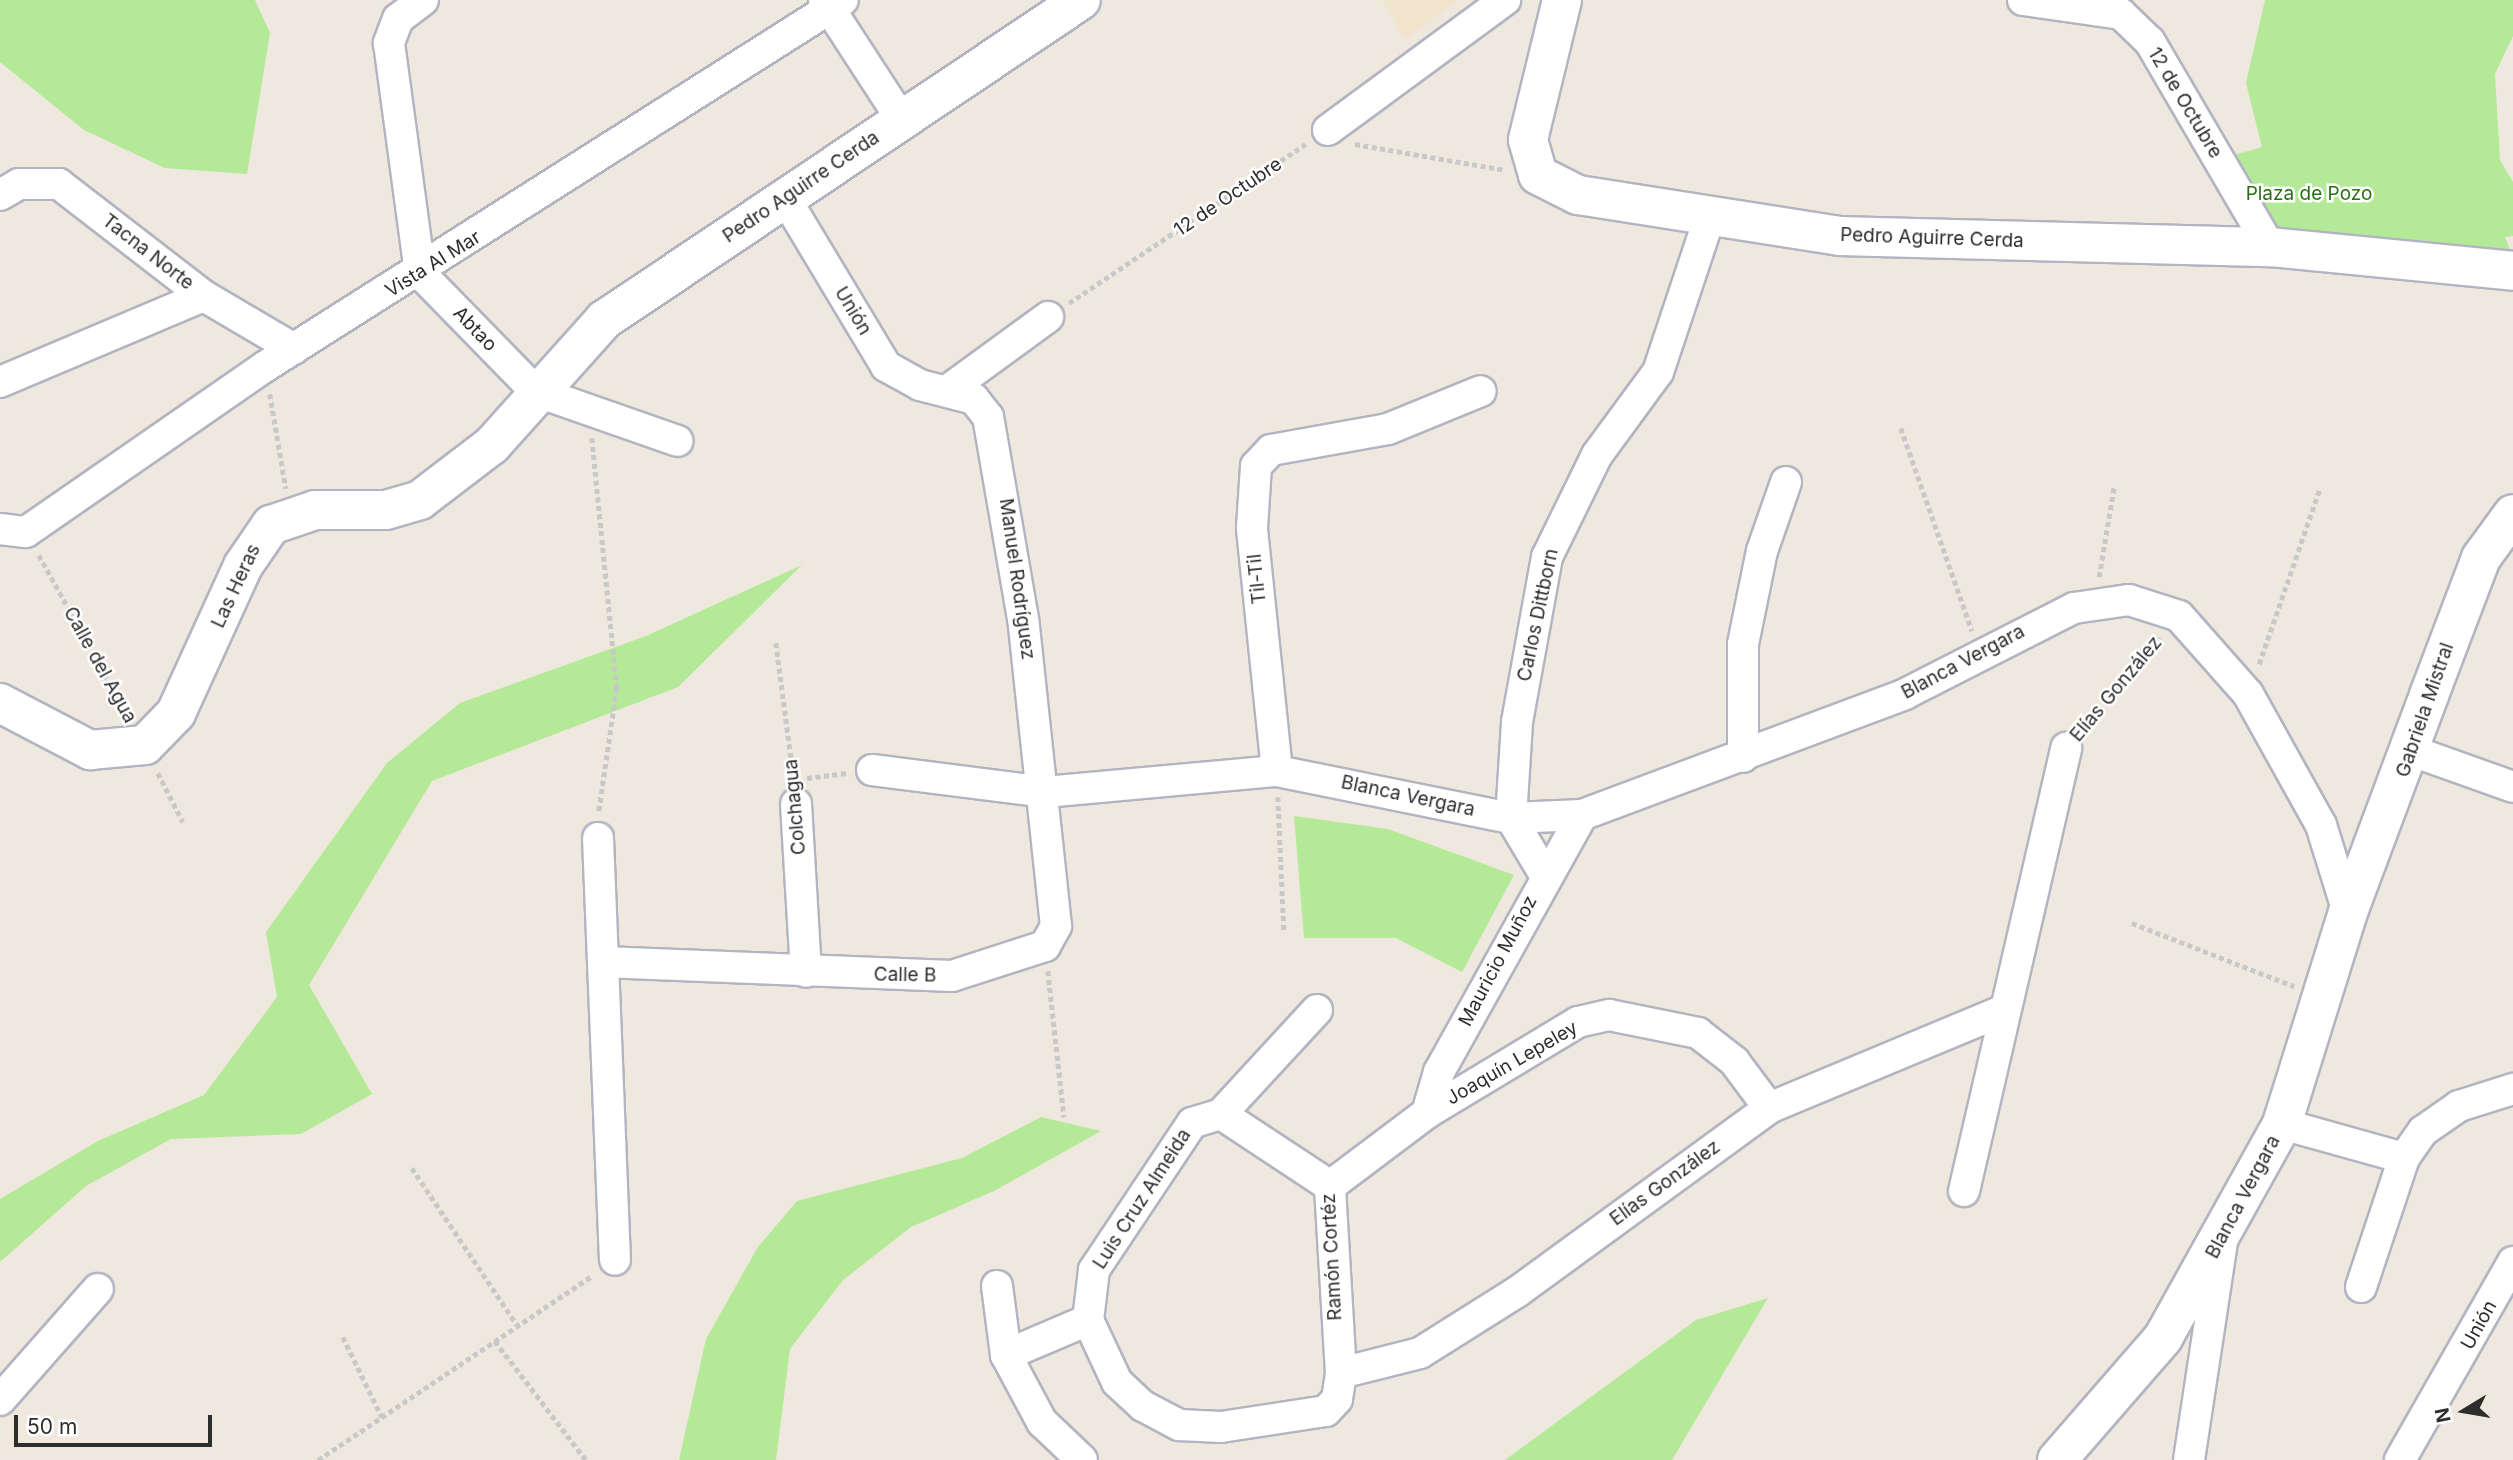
<!DOCTYPE html>
<html>
<head>
<meta charset="utf-8">
<style>
	body { margin:0 }
	#map { position:relative; width:2513px; height:1460px; overflow:hidden; background:#efe8de; font-family:Inter,sans-serif }
	div>[style] { position:absolute }
	.education>* { inset:0; background:#f1e5cd }
	.green>* { inset:0; background:#b4e997 }
	.path>* { height:4.5px; margin-top:-2.25px; transform-origin:0; background:repeating-linear-gradient(90deg,#c8c8c8 0 5px,transparent 0 8.5px) }
	.roads { filter:drop-shadow(2px 0 #b2b5c1) drop-shadow(-2px 0 #b2b5c1) drop-shadow(0 2px #b2b5c1) drop-shadow(0 -2px #b2b5c1) }
	.minor>* { height:30px; margin:-15px; padding:0 15px; transform-origin:15px; border-radius:15px; background:#fff }
	.tertiary>* { height:38px; margin:-19px; padding:0 19px; transform-origin:19px; border-radius:19px; background:#fff }
	span { translate:-50% -50%; white-space:nowrap; text-align:center; line-height:1.15; -webkit-text-stroke:5px #fff; paint-order:stroke }
	.street-label { font-size:19px; color:#2d2d2d }
	.park-label { font-size:19px; color:#2a7115 }
	.north { position:absolute; left:2429px; top:1376px; width:70px; height:70px; -webkit-text-stroke:5px #fff; paint-order:stroke; rotate:259deg; font-size:19px; font-weight:700; line-height:28px; text-align:center; color:#2d2d2d }
	.north::after { content:''; display:block; margin:auto; width:24px; height:32px; background:#2d2d2d; clip-path:polygon(50% 0,100% 100%,50% 72%,0 100%) }
	.scale { position:absolute; left:14px; top:1415px; width:198px; height:32px; box-sizing:border-box; border:4px solid #2d2d2d; border-top:0; padding-left:9px; font-size:21px; line-height:24px; white-space:nowrap; color:#2d2d2d; -webkit-text-stroke:5px #fff; paint-order:stroke }
</style>
</head>
<body>
<div id="map">
	<div class="education">
		<div style="clip-path:polygon(1382px 0,1459px 0,1405px 40px)"></div>
	</div>
	<div class="green">
		<div style="clip-path:polygon(0 0,255px 0,270px 33px,247px 174px,165px 168px,84px 130px,0 62px)"></div>
		<div style="clip-path:polygon(2265px 0,2513px 0,2513px 36px,2495px 74px,2500px 160px,2513px 182px,2513px 236px,2505px 237px,2513px 257px,2271px 236px,2224px 158px,2262px 147px,2246px 83px)"></div>
		<div style="clip-path:polygon(802px 565px,678px 687px,432px 781px,309px 985px,372px 1094px,301px 1134px,171px 1139px,86px 1186px,0 1262px,0 1199px,98px 1141px,204px 1095px,277px 997px,266px 932px,387px 763px,460px 703px,646px 636px)"></div>
		<div style="clip-path:polygon(1294px 816px,1388px 829px,1514px 875px,1462px 972px,1396px 938px,1304px 938px)"></div>
		<div style="clip-path:polygon(1041px 1117px,1101px 1131px,994px 1191px,911px 1227px,843px 1280px,790px 1349px,776px 1460px,679px 1460px,706px 1339px,758px 1247px,797px 1201px,962px 1158px)"></div>
		<div style="clip-path:polygon(1768px 1298px,1672px 1460px,1505px 1460px,1696px 1320px)"></div>
	</div>
	<div class="path">
		<div style="left:1355px;top:144px;width:152px;rotate:9.8deg"></div>
		<div style="left:1069px;top:303px;width:285px;rotate:-33.9deg"></div>
		<div style="left:270px;top:394px;width:96px;rotate:80.4deg"></div>
		<div style="left:1901px;top:428px;width:215px;rotate:70.7deg"></div>
		<div style="left:592px;top:438px;width:251px;rotate:84.3deg"></div>
		<div style="left:617px;top:688px;width:125px;rotate:98.3deg"></div>
		<div style="left:39px;top:555px;width:184px;rotate:61.1deg"></div>
		<div style="left:2099px;top:577px;width:92px;rotate:-80.6deg"></div>
		<div style="left:776px;top:643px;width:137px;rotate:82.5deg"></div>
		<div style="left:2259px;top:664px;width:186px;rotate:-70.9deg"></div>
		<div style="left:2082px;top:729px;width:120px;rotate:-49.4deg"></div>
		<div style="left:158px;top:773px;width:55px;rotate:63deg"></div>
		<div style="left:807px;top:778px;width:40px;rotate:-7.1deg"></div>
		<div style="left:1278px;top:797px;width:134px;rotate:87.4deg"></div>
		<div style="left:2132px;top:923px;width:174px;rotate:21.3deg"></div>
		<div style="left:1048px;top:971px;width:147px;rotate:83.7deg"></div>
		<div style="left:412px;top:1168px;width:189px;rotate:56.2deg"></div>
		<div style="left:343px;top:1337px;width:89px;rotate:64deg"></div>
		<div style="left:495px;top:1341px;width:150px;rotate:52.6deg"></div>
		<div style="left:318px;top:1460px;width:331px;rotate:-33.9deg"></div>
	</div>
	<div class="roads">
		<div class="minor">
			<div style="left:423px;top:0;width:31px;rotate:143deg"></div>
			<div style="left:398px;top:19px;width:26px;rotate:111deg"></div>
			<div style="left:389px;top:43px;width:232px;rotate:82.3deg"></div>
			<div style="left:420px;top:273px;width:165px;rotate:45.7deg"></div>
			<div style="left:535px;top:391px;width:151px;rotate:19.3deg"></div>
			<div style="left:824px;top:0;width:143px;rotate:57deg"></div>
			<div style="left:2023px;top:0;width:99px;rotate:8.1deg"></div>
			<div style="left:2121px;top:14px;width:40px;rotate:44deg"></div>
			<div style="left:2150px;top:42px;width:238px;rotate:59.7deg"></div>
			<div style="left:1328px;top:130px;width:220px;rotate:-36.3deg"></div>
			<div style="left:0;top:195px;width:22px;rotate:-30deg"></div>
			<div style="left:19px;top:184px;width:40px"></div>
			<div style="left:59px;top:184px;width:183px;rotate:37.7deg"></div>
			<div style="left:204px;top:296px;width:104px;rotate:30.5deg"></div>
			<div style="left:0;top:382px;width:221px;rotate:-22.9deg"></div>
			<div style="left:948px;top:390px;width:124px;rotate:-36.1deg"></div>
			<div style="left:0;top:529px;width:26px;rotate:7deg"></div>
			<div style="left:26px;top:532px;width:292px;rotate:-34.7deg"></div>
			<div style="left:266px;top:366px;width:683px;rotate:-32.39deg"></div>
			<div style="left:2412px;top:751px;width:107px;rotate:19.6deg"></div>
			<div style="left:1743px;top:757px;width:113px;rotate:-90deg"></div>
			<div style="left:1743px;top:644px;width:95px;rotate:-78.5deg"></div>
			<div style="left:1762px;top:551px;width:73px;rotate:-70.8deg"></div>
			<div style="left:872px;top:770px;width:174px;rotate:7.2deg"></div>
			<div style="left:1045px;top:792px;width:233px;rotate:-5.2deg"></div>
			<div style="left:1277px;top:771px;width:239px;rotate:11.4deg"></div>
			<div style="left:1511px;top:818px;width:71px;rotate:-2.4deg"></div>
			<div style="left:1582px;top:815px;width:345px;rotate:-20.5deg"></div>
			<div style="left:1905px;top:694px;width:190px;rotate:-27deg"></div>
			<div style="left:2074px;top:608px;width:56px;rotate:-8.3deg"></div>
			<div style="left:2129px;top:600px;width:52px;rotate:17.7deg"></div>
			<div style="left:2179px;top:616px;width:104px;rotate:48.5deg"></div>
			<div style="left:2248px;top:694px;width:150px;rotate:60.9deg"></div>
			<div style="left:2321px;top:825px;width:91px;rotate:72.8deg"></div>
			<div style="left:1277px;top:771px;width:244px;rotate:-95.9deg"></div>
			<div style="left:1252px;top:528px;width:62px;rotate:-86.3deg"></div>
			<div style="left:1256px;top:466px;width:22px;rotate:-47deg"></div>
			<div style="left:1271px;top:450px;width:119px;rotate:-10.2deg"></div>
			<div style="left:1388px;top:429px;width:100px;rotate:-22.2deg"></div>
			<div style="left:796px;top:804px;width:168px;rotate:86.6deg"></div>
			<div style="left:598px;top:838px;width:422px;rotate:87.7deg"></div>
			<div style="left:1545px;top:875px;width:66px;rotate:-120.8deg"></div>
			<div style="left:1511px;top:818px;width:96px;rotate:-86.4deg"></div>
			<div style="left:1517px;top:722px;width:168px;rotate:-79.7deg"></div>
			<div style="left:1547px;top:557px;width:114px;rotate:-63.9deg"></div>
			<div style="left:1597px;top:455px;width:103px;rotate:-53.7deg"></div>
			<div style="left:1658px;top:372px;width:164px;rotate:-71.6deg"></div>
			<div style="left:603px;top:962px;width:349px;rotate:2.3deg"></div>
			<div style="left:952px;top:976px;width:98px;rotate:-17.9deg"></div>
			<div style="left:1045px;top:946px;width:23px;rotate:-61deg"></div>
			<div style="left:1056px;top:926px;width:309px;rotate:-96.1deg"></div>
			<div style="left:1023px;top:619px;width:205px;rotate:-99.8deg"></div>
			<div style="left:988px;top:417px;width:23px;rotate:-128deg"></div>
			<div style="left:974px;top:399px;width:56px;rotate:-165.5deg"></div>
			<div style="left:920px;top:385px;width:39px;rotate:-151deg"></div>
			<div style="left:886px;top:366px;width:196px;rotate:-121deg"></div>
			<div style="left:1317px;top:1010px;width:142px;rotate:132.7deg"></div>
			<div style="left:1221px;top:1114px;width:30px;rotate:163deg"></div>
			<div style="left:1192px;top:1123px;width:177px;rotate:123.7deg"></div>
			<div style="left:1094px;top:1270px;width:50px;rotate:96.8deg"></div>
			<div style="left:1088px;top:1320px;width:68px;rotate:64.9deg"></div>
			<div style="left:1117px;top:1382px;width:35px;rotate:43deg"></div>
			<div style="left:1143px;top:1406px;width:41px;rotate:27.8deg"></div>
			<div style="left:1179px;top:1425px;width:42px;rotate:2.7deg"></div>
			<div style="left:1221px;top:1427px;width:106px;rotate:-8.7deg"></div>
			<div style="left:1326px;top:1411px;width:16px;rotate:-47deg"></div>
			<div style="left:1337px;top:1399px;width:26px;rotate:-81deg"></div>
			<div style="left:1341px;top:1373px;width:187px;rotate:-93.4deg"></div>
			<div style="left:1427px;top:1113px;width:43px;rotate:-73.7deg"></div>
			<div style="left:1439px;top:1072px;width:294px;rotate:-60.9deg"></div>
			<div style="left:1221px;top:1114px;width:131px;rotate:33.4deg"></div>
			<div style="left:2282px;top:1124px;width:127px;rotate:15.6deg"></div>
			<div style="left:1330px;top:1186px;width:121px;rotate:-37deg"></div>
			<div style="left:1427px;top:1113px;width:176px;rotate:-31.1deg"></div>
			<div style="left:1578px;top:1022px;width:32px;rotate:-13deg"></div>
			<div style="left:1609px;top:1015px;width:91px;rotate:11.4deg"></div>
			<div style="left:1698px;top:1033px;width:46px;rotate:37.9deg"></div>
			<div style="left:1734px;top:1061px;width:59px;rotate:53.3deg"></div>
			<div style="left:1964px;top:1191px;width:455px;rotate:-77deg"></div>
			<div style="left:997px;top:1286px;width:70px;rotate:82.6deg"></div>
			<div style="left:1006px;top:1355px;width:76px;rotate:61.8deg"></div>
			<div style="left:1042px;top:1422px;width:55px;rotate:43.5deg"></div>
			<div style="left:2361px;top:1287px;width:136px;rotate:-71.6deg"></div>
			<div style="left:2404px;top:1158px;width:33px;rotate:-55deg"></div>
			<div style="left:2423px;top:1131px;width:44px;rotate:-34.8deg"></div>
			<div style="left:2459px;top:1106px;width:57px;rotate:-17.5deg"></div>
			<div style="left:1006px;top:1355px;width:89px;rotate:-23.1deg"></div>
			<div style="left:1341px;top:1373px;width:81px;rotate:-14.2deg"></div>
			<div style="left:1420px;top:1353px;width:115px;rotate:-32.2deg"></div>
			<div style="left:1517px;top:1292px;width:312px;rotate:-36.1deg"></div>
			<div style="left:1769px;top:1108px;width:252px;rotate:-22.6deg"></div>
			<div style="left:0;top:1400px;width:148px;rotate:-48.6deg"></div>
			<div style="left:2189px;top:1460px;width:221px;rotate:-81.4deg"></div>
			<div style="left:2400px;top:1460px;width:228px;rotate:-60.3deg"></div>
		</div>
		<div class="tertiary">
			<div style="left:1562px;top:0;width:144px;rotate:103.7deg"></div>
			<div style="left:1528px;top:140px;width:36px;rotate:74deg"></div>
			<div style="left:1538px;top:175px;width:45px;rotate:26.6deg"></div>
			<div style="left:1578px;top:195px;width:264px;rotate:8.9deg"></div>
			<div style="left:1839px;top:236px;width:431px;rotate:1.5deg"></div>
			<div style="left:2270px;top:247px;width:244px;rotate:5.6deg"></div>
			<div style="left:0;top:703px;width:102px;rotate:27.6deg"></div>
			<div style="left:90px;top:750px;width:55px;rotate:-5.2deg"></div>
			<div style="left:145px;top:745px;width:45px;rotate:-45.9deg"></div>
			<div style="left:176px;top:713px;width:162px;rotate:-65.5deg"></div>
			<div style="left:243px;top:566px;width:50px;rotate:-55.7deg"></div>
			<div style="left:271px;top:525px;width:46px;rotate:-18.8deg"></div>
			<div style="left:315px;top:510px;width:71px"></div>
			<div style="left:386px;top:510px;width:35px;rotate:-16deg"></div>
			<div style="left:420px;top:500px;width:91px;rotate:-37.4deg"></div>
			<div style="left:492px;top:445px;width:168px;rotate:-48.1deg"></div>
			<div style="left:604px;top:320px;width:574px;rotate:-33.86deg"></div>
			<div style="left:2057px;top:1460px;width:162px;rotate:-49deg"></div>
			<div style="left:2163px;top:1338px;width:245px;rotate:-60.9deg"></div>
			<div style="left:2282px;top:1124px;width:222px;rotate:-72.7deg"></div>
			<div style="left:2348px;top:912px;width:232px;rotate:-69.5deg"></div>
			<div style="left:2429px;top:695px;width:147px;rotate:-69.2deg"></div>
			<div style="left:2481px;top:558px;width:54px;rotate:-54deg"></div>
		</div>
	</div>
	<div class="street-label">
		<span style="left:2185px;top:103px;rotate:59deg">12 de Octubre</span>
		<span style="left:801px;top:187px;rotate:-34deg">Pedro Aguirre Cerda</span>
		<span style="left:1228px;top:197px;rotate:-34deg">12 de Octubre</span>
		<span style="left:1932px;top:238px;rotate:2deg">Pedro Aguirre Cerda</span>
		<span style="left:148px;top:252px;rotate:38deg">Tacna Norte</span>
		<span style="left:433px;top:264px;rotate:-32deg">Vista Al Mar</span>
		<span style="left:853px;top:311px;rotate:59deg">Unión</span>
		<span style="left:475px;top:329px;rotate:46deg">Abtao</span>
		<span style="left:1017px;top:579px;rotate:82deg">Manuel Rodríguez</span>
		<span style="left:1257px;top:579px;rotate:-96deg">Til-Til</span>
		<span style="left:236px;top:586px;rotate:-65deg">Las Heras</span>
		<span style="left:1538px;top:615px;rotate:-78deg">Carlos Dittborn</span>
		<span style="left:1963px;top:662px;rotate:-28deg">Blanca Vergara</span>
		<span style="left:100px;top:665px;rotate:61deg">Calle del Agua</span>
		<span style="left:2116px;top:689px;rotate:-50deg">Elías González</span>
		<span style="left:2425px;top:710px;rotate:-71deg">Gabriela Mistral</span>
		<span style="left:1408px;top:796px;rotate:12deg">Blanca Vergara</span>
		<span style="left:795px;top:807px;rotate:-95deg">Colchagua</span>
		<span style="left:1498px;top:961px;rotate:-62deg">Mauricio Muñoz</span>
		<span style="left:905px;top:975px;rotate:1deg">Calle B</span>
		<span style="left:1512px;top:1063px;rotate:-30deg">Joaquín Lepeley</span>
		<span style="left:1665px;top:1183px;rotate:-36deg">Elías González</span>
		<span style="left:2243px;top:1197px;rotate:-62deg">Blanca Vergara</span>
		<span style="left:1142px;top:1199px;rotate:-57deg">Luis Cruz Almeida</span>
		<span style="left:1332px;top:1257px;rotate:-93deg">Ramón Cortéz</span>
		<span style="left:2479px;top:1325px;rotate:-61deg">Unión</span>
	</div>
	<div class="park-label">
		<span style="left:2309px;top:194px">Plaza de Pozo</span>
	</div>
	<div class="north">N</div>
	<div class="scale">50 m</div>
</div>
</body>
</html>
